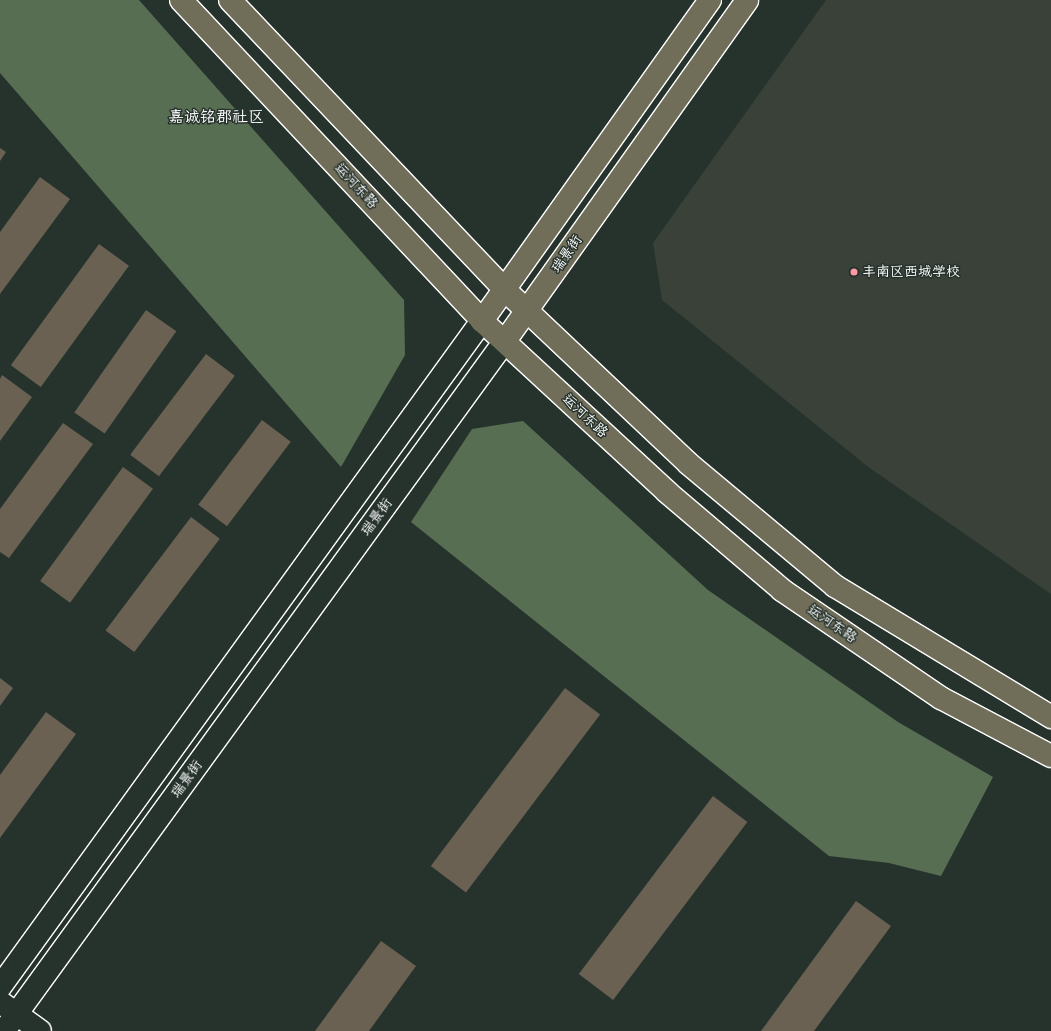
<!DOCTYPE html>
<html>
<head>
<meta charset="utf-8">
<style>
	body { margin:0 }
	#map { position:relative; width:1051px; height:1031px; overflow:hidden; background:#26332d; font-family:Itim,"LXGW WenKai TC",sans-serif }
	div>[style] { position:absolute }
	.built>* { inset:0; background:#3a4138 }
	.green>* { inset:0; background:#586e53 }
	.building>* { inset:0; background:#6a6152; transform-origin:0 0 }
	.roads { filter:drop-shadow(1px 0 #fff) drop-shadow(-1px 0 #fff) drop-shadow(0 1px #fff) drop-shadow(0 -1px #fff) }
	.minor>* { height:22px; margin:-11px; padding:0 11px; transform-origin:11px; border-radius:11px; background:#26332d }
	.tertiary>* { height:22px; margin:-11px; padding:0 11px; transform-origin:11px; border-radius:11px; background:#26332d }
	.primary>* { height:22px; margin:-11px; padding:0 11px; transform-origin:11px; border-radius:11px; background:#706e59 }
	.trunk>* { height:22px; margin:-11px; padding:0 11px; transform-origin:11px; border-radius:11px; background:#706e59 }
	.dots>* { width:11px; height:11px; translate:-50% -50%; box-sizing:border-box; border:2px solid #26332d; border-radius:50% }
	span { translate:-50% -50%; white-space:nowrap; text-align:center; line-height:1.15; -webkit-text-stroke:3px #26332d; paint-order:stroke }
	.street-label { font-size:14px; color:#fff }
	.poi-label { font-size:14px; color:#fff }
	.left { translate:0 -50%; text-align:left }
	.quarter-label { font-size:16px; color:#fff }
</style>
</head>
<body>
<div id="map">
	<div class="built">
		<div style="clip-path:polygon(826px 0,1051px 0,1051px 594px,867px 466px,662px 300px,653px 243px)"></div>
	</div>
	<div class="green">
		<div style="clip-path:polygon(0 0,139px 0,404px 300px,405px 355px,341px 467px,0 73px)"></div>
		<div style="clip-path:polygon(523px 421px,708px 590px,898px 722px,993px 777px,941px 876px,889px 863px,829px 856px,411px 522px,472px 429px)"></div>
	</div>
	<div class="building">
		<div style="clip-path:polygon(0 148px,6px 152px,0 161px)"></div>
		<div style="clip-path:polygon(40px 177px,70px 199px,0 294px,0 232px)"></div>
		<div style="left:99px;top:244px;width:37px;height:150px;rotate:36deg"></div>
		<div style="left:146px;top:310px;width:37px;height:125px;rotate:35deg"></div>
		<div style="left:206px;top:354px;width:36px;height:126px;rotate:37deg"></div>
		<div style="clip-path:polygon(2px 375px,32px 397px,0 441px,0 379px)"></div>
		<div style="left:262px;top:420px;width:36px;height:106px;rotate:37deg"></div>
		<div style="clip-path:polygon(63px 423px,93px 444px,9px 558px,0 552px,0 509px)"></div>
		<div style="left:123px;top:467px;width:37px;height:141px;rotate:36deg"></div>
		<div style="left:191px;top:517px;width:36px;height:142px;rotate:37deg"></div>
		<div style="clip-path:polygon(0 678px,13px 688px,0 706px)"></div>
		<div style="left:565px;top:688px;width:44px;height:223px;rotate:37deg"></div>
		<div style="clip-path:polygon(46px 712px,76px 734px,0 838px,0 775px)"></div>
		<div style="left:713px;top:796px;width:43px;height:223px;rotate:37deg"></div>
		<div style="clip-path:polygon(856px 901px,891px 926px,814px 1031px,761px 1031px)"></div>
		<div style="clip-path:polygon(381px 941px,416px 966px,369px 1031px,315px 1031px)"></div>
	</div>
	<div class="roads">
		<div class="minor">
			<div style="left:0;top:1002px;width:49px;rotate:35.9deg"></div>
		</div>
		<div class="tertiary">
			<div style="left:0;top:987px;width:822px;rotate:-54.11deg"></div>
			<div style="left:4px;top:1031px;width:853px;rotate:-54.02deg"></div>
		</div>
		<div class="primary">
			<div style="left:181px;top:0;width:440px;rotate:46.8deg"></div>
			<div style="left:230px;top:0;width:400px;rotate:46.5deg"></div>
		</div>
		<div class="trunk">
			<div style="left:710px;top:0;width:394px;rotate:125.4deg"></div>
			<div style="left:482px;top:321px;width:252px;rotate:42.7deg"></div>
			<div style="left:667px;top:492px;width:151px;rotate:40.4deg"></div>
			<div style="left:782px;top:590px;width:192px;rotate:34.2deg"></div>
			<div style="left:941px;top:698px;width:124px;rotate:27.8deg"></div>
			<div style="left:505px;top:290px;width:253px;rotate:43.4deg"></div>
			<div style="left:689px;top:464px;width:190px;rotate:39.9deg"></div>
			<div style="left:835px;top:586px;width:253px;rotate:31.2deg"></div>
			<div style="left:505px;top:341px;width:418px;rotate:-54.6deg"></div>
		</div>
	</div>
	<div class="dots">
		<div style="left:854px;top:272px;background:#ff9aa2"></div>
	</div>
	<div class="street-label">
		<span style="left:356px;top:186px;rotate:47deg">运河东路</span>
		<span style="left:567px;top:254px;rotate:-55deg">瑞景街</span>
		<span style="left:585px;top:416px;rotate:43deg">运河东路</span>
		<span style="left:377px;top:517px;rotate:-54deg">瑞景街</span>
		<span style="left:832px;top:624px;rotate:34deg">运河东路</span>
		<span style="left:187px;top:779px;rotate:-54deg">瑞景街</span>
	</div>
	<div class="poi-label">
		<span class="left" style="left:862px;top:272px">丰南区西城学校</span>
	</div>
	<div class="quarter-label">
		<span style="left:216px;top:117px">嘉诚铭郡社区</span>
	</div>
</div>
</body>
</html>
